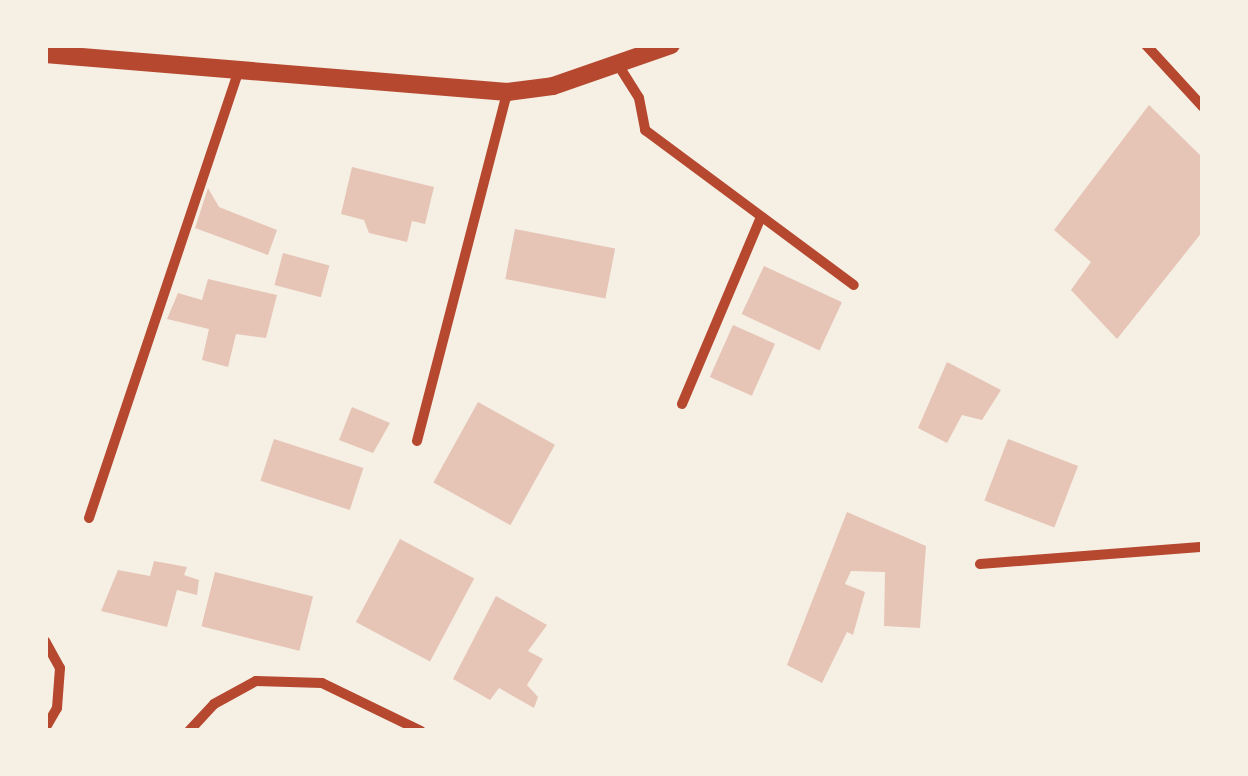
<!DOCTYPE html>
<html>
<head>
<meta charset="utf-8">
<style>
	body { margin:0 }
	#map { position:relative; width:1248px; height:776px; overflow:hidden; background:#f6efe4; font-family:"Times New Roman",serif }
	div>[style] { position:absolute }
	.building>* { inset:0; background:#e6c5b7; transform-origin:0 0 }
	.minor>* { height:10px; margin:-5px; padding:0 5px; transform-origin:5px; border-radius:5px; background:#b5482f }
	.tertiary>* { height:18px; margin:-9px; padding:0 9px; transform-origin:9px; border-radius:9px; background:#b5482f }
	span { translate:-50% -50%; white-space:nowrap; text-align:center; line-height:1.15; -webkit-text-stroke:8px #f6efe4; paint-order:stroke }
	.frame { position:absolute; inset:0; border:48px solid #f6efe4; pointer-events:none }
</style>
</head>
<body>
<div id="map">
	<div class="building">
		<div style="clip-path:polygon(1149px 105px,1203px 158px,1203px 231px,1117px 339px,1071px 290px,1091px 262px,1054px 230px)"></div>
		<div style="clip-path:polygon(352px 167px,434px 187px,425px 224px,412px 221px,407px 242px,369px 233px,364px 220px,341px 214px)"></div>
		<div style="clip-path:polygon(208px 188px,219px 207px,277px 230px,268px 255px,195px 228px)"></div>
		<div style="left:515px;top:229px;width:102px;height:51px;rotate:11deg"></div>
		<div style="left:283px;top:253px;width:48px;height:33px;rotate:15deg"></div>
		<div style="left:764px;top:266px;width:86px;height:53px;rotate:25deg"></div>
		<div style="clip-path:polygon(208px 279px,277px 295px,266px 338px,236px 334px,228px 367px,202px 360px,209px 329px,167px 319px,178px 293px,202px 300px)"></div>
		<div style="left:733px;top:325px;width:46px;height:57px;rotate:24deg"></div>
		<div style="clip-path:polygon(947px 362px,1001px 390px,982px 420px,962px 415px,947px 443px,918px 428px)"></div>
		<div style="left:478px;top:402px;width:88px;height:92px;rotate:29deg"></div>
		<div style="clip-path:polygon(352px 407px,390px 423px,373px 453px,339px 440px)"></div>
		<div style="left:274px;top:439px;width:94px;height:44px;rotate:18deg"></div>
		<div style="left:1008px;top:439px;width:75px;height:66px;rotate:21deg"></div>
		<div style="clip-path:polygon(847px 512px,926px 546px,920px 628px,884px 626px,885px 572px,851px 571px,845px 584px,865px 592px,853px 635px,847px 632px,822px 683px,787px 665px)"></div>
		<div style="left:400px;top:539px;width:84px;height:94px;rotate:28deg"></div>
		<div style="clip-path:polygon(154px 561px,187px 567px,184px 575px,199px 580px,197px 595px,177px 590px,167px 627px,101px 611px,118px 570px,150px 576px)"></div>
		<div style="left:215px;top:572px;width:101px;height:56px;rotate:14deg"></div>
		<div style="clip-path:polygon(496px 596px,547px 625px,528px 651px,543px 659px,527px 685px,538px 697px,534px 708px,499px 688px,490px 700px,453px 679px)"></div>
	</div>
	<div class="minor">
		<div style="left:1146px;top:45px;width:84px;rotate:47.4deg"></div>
		<div style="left:617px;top:63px;width:41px;rotate:57.8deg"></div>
		<div style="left:639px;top:98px;width:33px;rotate:79deg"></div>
		<div style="left:645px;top:130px;width:260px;rotate:36.6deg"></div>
		<div style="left:682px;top:404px;width:203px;rotate:-67.1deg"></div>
		<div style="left:417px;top:441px;width:360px;rotate:-75.5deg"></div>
		<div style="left:89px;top:518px;width:470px;rotate:-71.5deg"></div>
		<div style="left:980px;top:564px;width:224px;rotate:-4.4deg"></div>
		<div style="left:45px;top:641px;width:31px;rotate:61deg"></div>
		<div style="left:60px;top:668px;width:40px;rotate:94.3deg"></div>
		<div style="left:57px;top:708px;width:24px;rotate:120deg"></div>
		<div style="left:189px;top:731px;width:37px;rotate:-47deg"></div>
		<div style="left:214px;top:704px;width:48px;rotate:-28.7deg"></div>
		<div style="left:256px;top:681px;width:66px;rotate:1.7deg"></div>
		<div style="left:322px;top:683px;width:110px;rotate:25.9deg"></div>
	</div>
	<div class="tertiary">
		<div style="left:45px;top:54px;width:464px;rotate:4.7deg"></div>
		<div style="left:507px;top:92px;width:46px;rotate:-7.4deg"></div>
		<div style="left:553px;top:86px;width:125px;rotate:-19.2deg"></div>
	</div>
	<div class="frame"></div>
</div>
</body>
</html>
